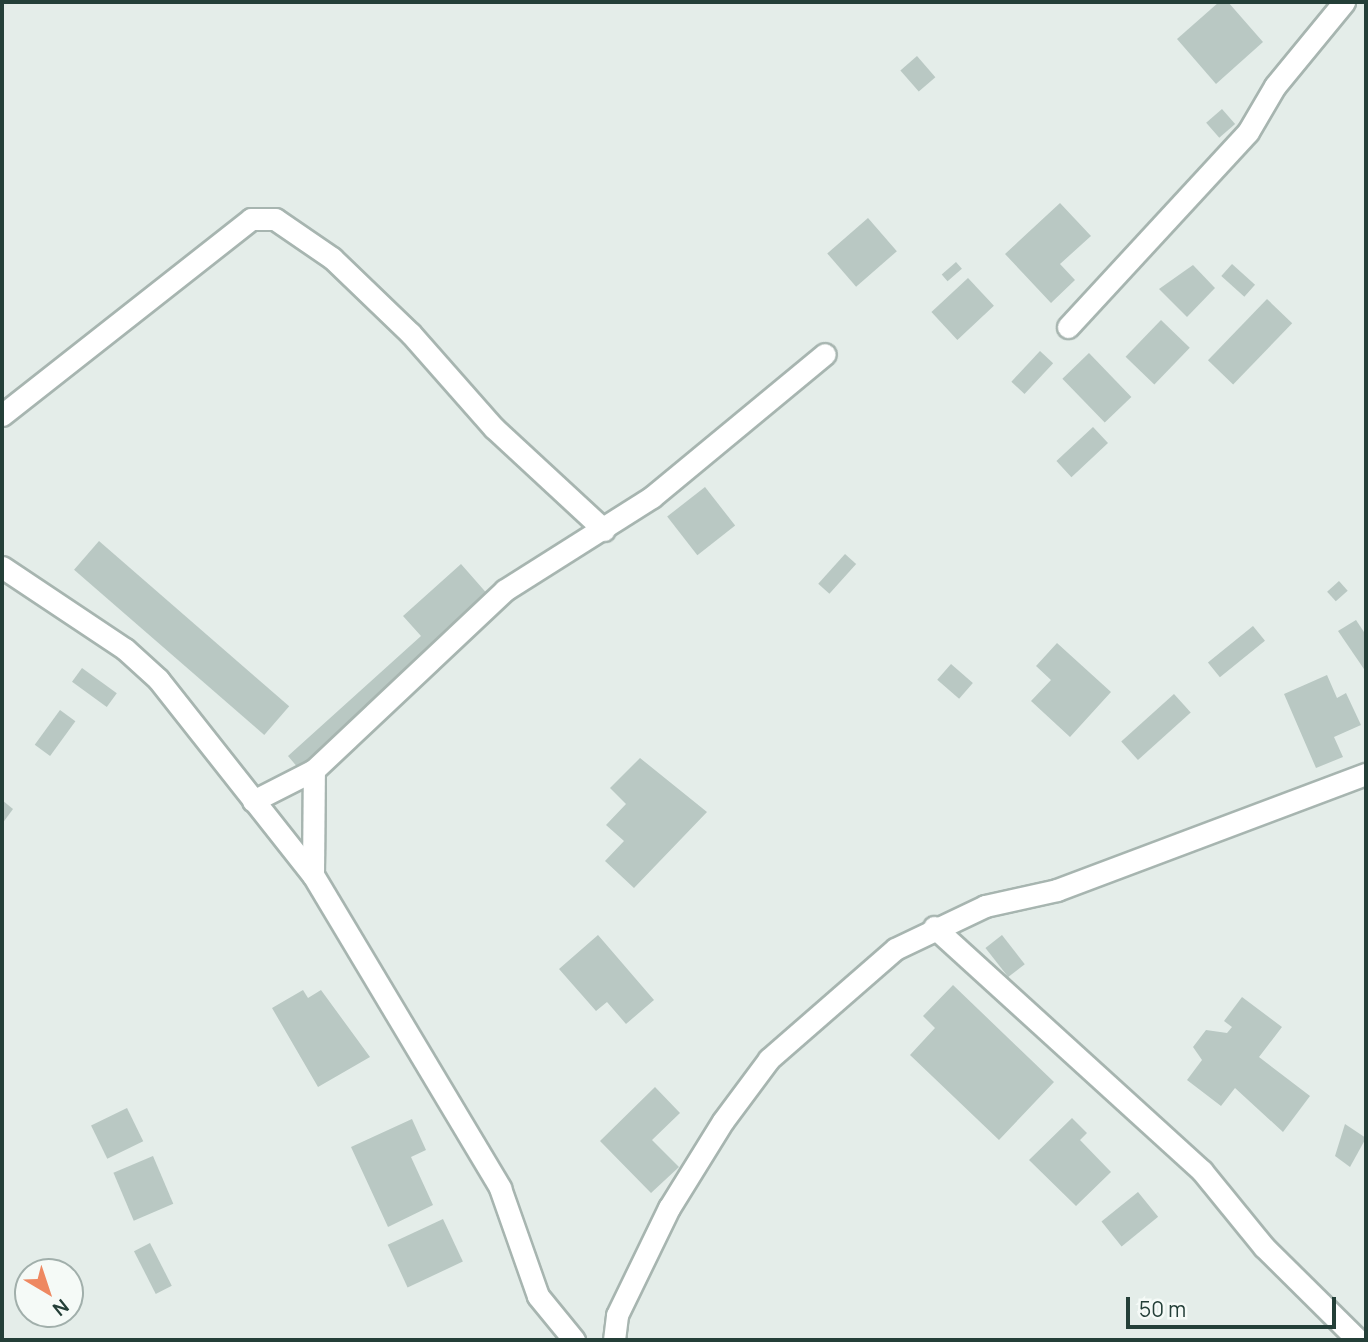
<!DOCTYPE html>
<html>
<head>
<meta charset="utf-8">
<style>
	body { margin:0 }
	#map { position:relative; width:1368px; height:1342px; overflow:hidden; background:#e4ede9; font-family:Manrope,sans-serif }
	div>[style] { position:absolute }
	.building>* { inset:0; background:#b9c8c3; transform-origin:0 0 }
	.roads { filter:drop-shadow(2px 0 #a7b5b0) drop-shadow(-2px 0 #a7b5b0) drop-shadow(0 2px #a7b5b0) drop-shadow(0 -2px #a7b5b0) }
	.minor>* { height:21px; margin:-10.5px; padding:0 10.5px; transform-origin:10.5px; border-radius:10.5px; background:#fff }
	span { translate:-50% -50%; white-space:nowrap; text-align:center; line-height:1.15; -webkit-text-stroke:7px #f5faf7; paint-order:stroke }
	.frame { position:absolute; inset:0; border:4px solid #243f38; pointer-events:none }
	.north { position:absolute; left:14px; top:1258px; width:70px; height:70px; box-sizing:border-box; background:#f5faf7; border:2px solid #a1afab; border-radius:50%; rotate:141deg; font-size:19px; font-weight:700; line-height:28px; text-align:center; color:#243f38 }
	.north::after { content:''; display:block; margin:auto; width:24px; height:32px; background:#ee8861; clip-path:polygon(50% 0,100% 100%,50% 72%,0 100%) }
	.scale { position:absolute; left:1126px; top:1297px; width:210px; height:32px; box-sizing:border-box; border:4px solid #243f38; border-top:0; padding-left:9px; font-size:21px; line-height:24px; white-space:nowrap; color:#243f38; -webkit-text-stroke:5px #f5faf7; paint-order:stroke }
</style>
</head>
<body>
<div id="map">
	<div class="building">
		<div style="clip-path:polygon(1219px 2px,1228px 2px,1263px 42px,1216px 84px,1177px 39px)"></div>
		<div style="left:917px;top:56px;width:28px;height:22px;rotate:49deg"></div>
		<div style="left:1222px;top:109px;width:20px;height:21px;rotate:49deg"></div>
		<div style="clip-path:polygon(1060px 203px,1091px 236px,1060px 264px,1075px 280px,1051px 303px,1005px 254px)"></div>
		<div style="left:868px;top:218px;width:44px;height:54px;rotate:49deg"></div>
		<div style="left:956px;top:262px;width:9px;height:19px;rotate:49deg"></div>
		<div style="left:1232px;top:264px;width:31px;height:16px;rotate:42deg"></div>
		<div style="clip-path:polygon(1193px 265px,1215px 288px,1187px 317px,1159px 289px)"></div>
		<div style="left:968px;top:278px;width:38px;height:50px;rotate:47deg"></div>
		<div style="left:1267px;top:299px;width:35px;height:85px;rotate:44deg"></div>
		<div style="left:1161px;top:320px;width:40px;height:51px;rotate:44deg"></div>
		<div style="left:1040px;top:351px;width:18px;height:42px;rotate:43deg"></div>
		<div style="left:1089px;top:353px;width:61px;height:37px;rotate:46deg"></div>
		<div style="left:1093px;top:427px;width:22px;height:50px;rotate:47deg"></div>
		<div style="left:705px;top:487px;width:49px;height:48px;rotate:52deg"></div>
		<div style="left:99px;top:541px;width:252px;height:38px;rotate:41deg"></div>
		<div style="left:845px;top:554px;width:15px;height:40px;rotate:42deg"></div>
		<div style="clip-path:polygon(461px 564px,490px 597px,299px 769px,288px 756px,421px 636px,403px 616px)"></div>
		<div style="left:1339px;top:581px;width:13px;height:16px;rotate:48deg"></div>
		<div style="clip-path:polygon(1356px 620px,1366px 635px,1366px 672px,1338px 631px)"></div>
		<div style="left:1253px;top:626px;width:19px;height:58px;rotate:51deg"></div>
		<div style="clip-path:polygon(1057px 643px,1111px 692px,1070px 737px,1031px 701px,1051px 680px,1036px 666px)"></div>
		<div style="left:951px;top:664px;width:29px;height:21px;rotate:41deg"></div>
		<div style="left:82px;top:668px;width:43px;height:17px;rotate:36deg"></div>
		<div style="clip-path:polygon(1327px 675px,1337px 698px,1346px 693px,1361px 725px,1334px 737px,1343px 757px,1316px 768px,1284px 694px)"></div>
		<div style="left:1174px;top:694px;width:25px;height:71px;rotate:48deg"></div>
		<div style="left:60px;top:710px;width:19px;height:43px;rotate:36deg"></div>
		<div style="clip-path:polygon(640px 758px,707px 812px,634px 888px,605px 861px,624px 841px,606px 825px,626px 804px,610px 788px)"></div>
		<div style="clip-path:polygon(2px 800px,13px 809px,2px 824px)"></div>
		<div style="clip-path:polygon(598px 935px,654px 1000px,626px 1024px,607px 1002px,596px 1011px,559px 969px)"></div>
		<div style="left:1002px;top:935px;width:37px;height:21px;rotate:52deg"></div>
		<div style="clip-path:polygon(953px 985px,1054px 1082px,999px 1140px,910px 1055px,935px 1028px,923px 1016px)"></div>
		<div style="clip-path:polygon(303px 990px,308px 998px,321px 990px,370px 1057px,318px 1087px,272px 1008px)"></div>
		<div style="clip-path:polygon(1242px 997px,1282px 1027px,1259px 1057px,1310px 1096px,1283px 1132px,1235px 1088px,1221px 1106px,1187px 1080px,1202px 1060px,1193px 1047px,1206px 1030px,1227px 1033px,1232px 1027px,1224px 1021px)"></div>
		<div style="clip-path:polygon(655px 1087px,680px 1113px,652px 1140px,679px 1167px,651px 1193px,600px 1141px)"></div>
		<div style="left:127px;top:1108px;width:37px;height:40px;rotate:64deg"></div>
		<div style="clip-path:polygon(1072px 1118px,1087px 1133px,1080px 1140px,1111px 1172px,1076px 1206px,1029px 1160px)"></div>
		<div style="clip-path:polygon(412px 1119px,426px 1150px,411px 1157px,433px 1205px,388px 1227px,351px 1147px)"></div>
		<div style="clip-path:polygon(1345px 1124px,1366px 1138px,1350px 1167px,1335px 1156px)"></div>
		<div style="left:153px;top:1156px;width:52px;height:43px;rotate:67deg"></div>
		<div style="left:1138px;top:1192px;width:32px;height:47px;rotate:51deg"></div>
		<div style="left:443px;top:1219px;width:47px;height:61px;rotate:65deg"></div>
		<div style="left:150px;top:1243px;width:48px;height:18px;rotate:63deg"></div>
	</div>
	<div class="roads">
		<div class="minor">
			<div style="left:1068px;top:327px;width:265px;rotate:-47.3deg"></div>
			<div style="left:1248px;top:132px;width:53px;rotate:-59.6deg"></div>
			<div style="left:1275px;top:86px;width:109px;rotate:-50.6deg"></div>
			<div style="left:2px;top:415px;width:317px;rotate:-38.2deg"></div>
			<div style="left:251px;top:219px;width:24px"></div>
			<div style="left:275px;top:219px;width:69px;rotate:34.4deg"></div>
			<div style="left:332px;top:258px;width:110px;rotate:43.9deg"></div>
			<div style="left:411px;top:334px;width:125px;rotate:48.6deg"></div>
			<div style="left:494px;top:428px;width:150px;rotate:42.8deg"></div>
			<div style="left:2px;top:567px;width:148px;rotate:33.7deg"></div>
			<div style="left:125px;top:649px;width:45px;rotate:42.3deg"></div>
			<div style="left:158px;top:679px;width:250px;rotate:51.7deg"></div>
			<div style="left:313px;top:875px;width:365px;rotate:59.1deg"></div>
			<div style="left:500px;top:1188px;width:114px;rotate:70.6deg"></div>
			<div style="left:538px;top:1296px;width:57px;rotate:50.7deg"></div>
			<div style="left:253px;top:801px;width:68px;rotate:-26.9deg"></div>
			<div style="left:314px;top:770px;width:262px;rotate:-43.3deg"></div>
			<div style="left:505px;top:590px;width:174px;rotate:-32.3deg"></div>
			<div style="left:652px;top:497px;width:224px;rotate:-39.6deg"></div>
			<div style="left:313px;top:875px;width:105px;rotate:-89.5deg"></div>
			<div style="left:934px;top:927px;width:362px;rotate:42.3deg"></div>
			<div style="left:1202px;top:1171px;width:98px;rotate:50.8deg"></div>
			<div style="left:1264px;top:1247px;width:132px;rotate:44.7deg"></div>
			<div style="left:614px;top:1340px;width:25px;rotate:-83deg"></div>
			<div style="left:617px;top:1315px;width:119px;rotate:-64.1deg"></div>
			<div style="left:669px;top:1208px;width:102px;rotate:-58.2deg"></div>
			<div style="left:723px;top:1121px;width:77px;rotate:-53.4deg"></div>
			<div style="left:769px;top:1059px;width:167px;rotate:-41.1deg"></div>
			<div style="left:895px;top:949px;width:100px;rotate:-25.5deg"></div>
			<div style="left:985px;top:906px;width:74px;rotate:-12.5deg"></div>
			<div style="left:1057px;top:890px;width:330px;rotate:-20.6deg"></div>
		</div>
	</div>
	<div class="frame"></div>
	<div class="north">N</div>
	<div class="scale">50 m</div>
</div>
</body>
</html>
